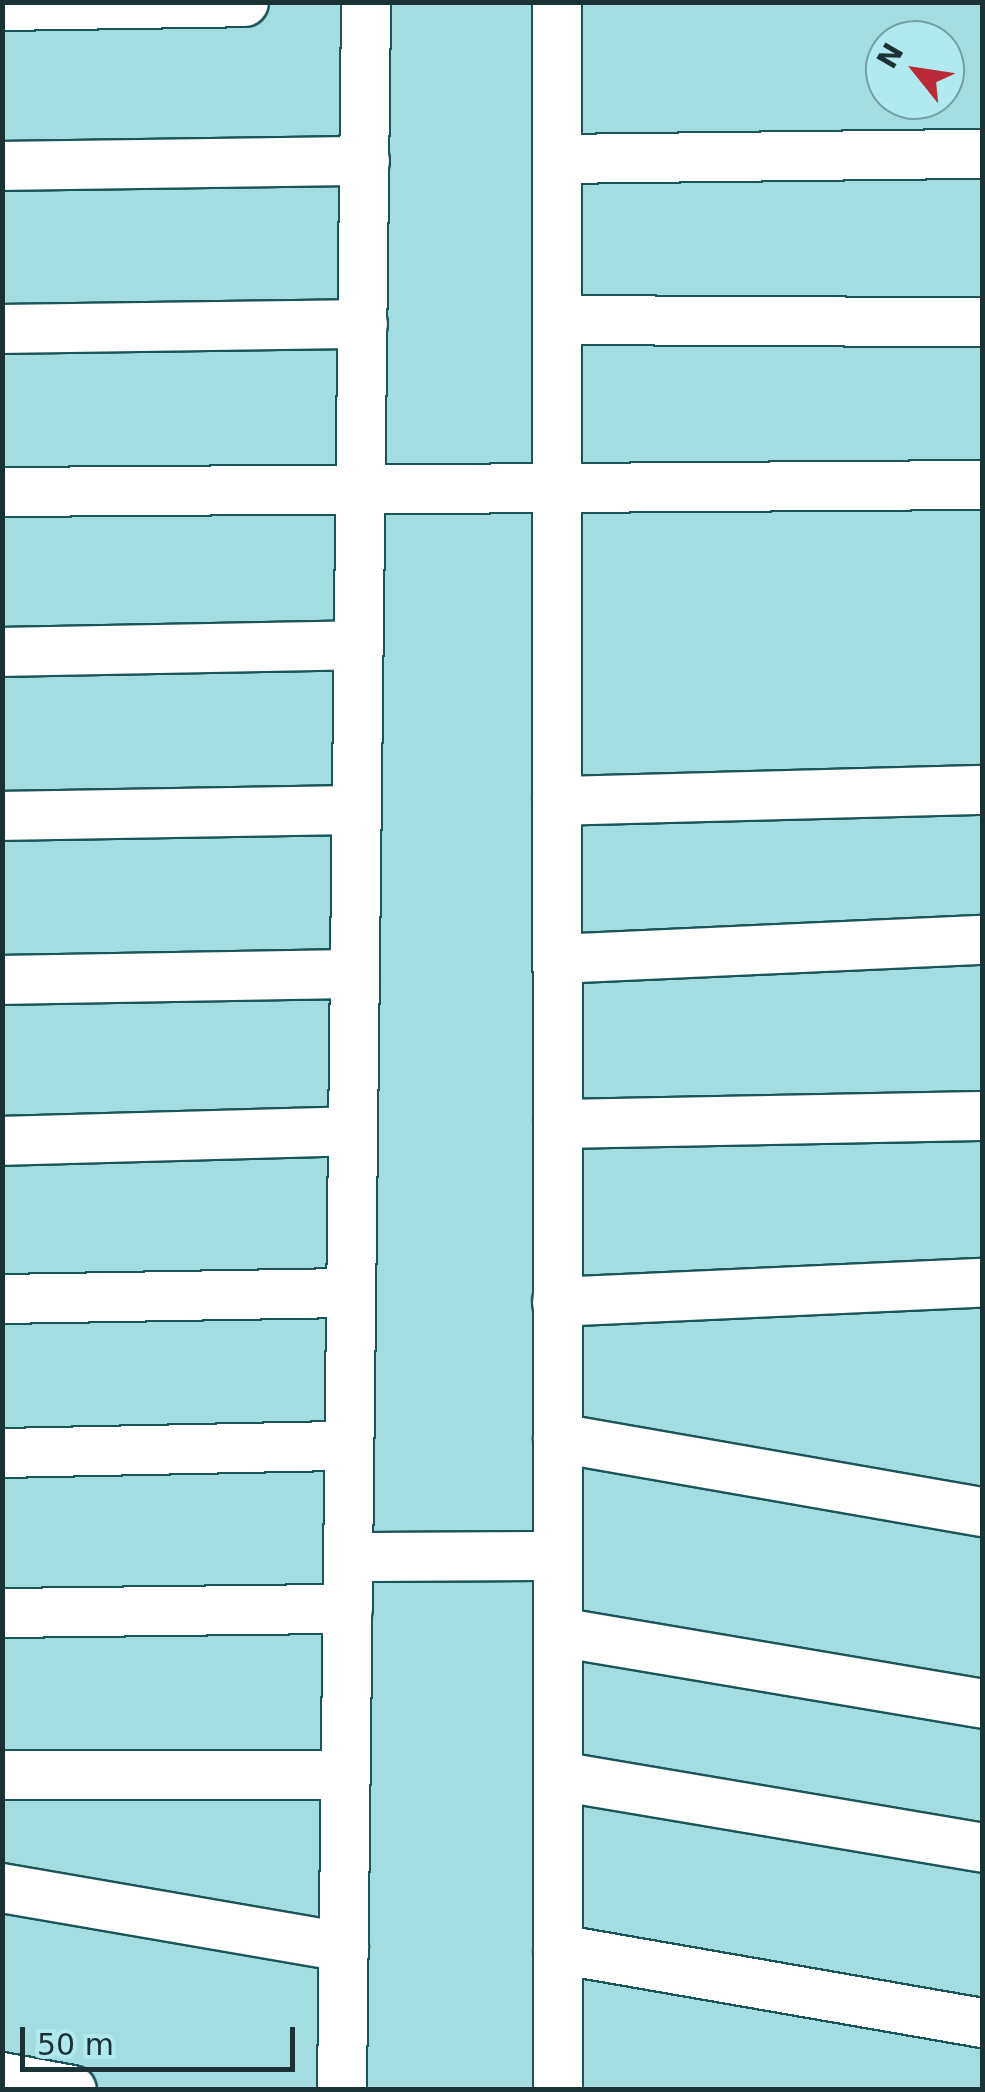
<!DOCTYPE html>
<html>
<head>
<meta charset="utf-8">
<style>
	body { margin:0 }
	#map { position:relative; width:985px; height:2092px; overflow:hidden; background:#a3dde0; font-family:"DejaVu Sans",sans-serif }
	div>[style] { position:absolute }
	.roads { filter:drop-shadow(2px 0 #1b5558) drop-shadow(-2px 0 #1b5558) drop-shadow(0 2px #1b5558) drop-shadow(0 -2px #1b5558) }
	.minor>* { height:48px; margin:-24px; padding:0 24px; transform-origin:24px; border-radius:24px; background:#fff }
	span { translate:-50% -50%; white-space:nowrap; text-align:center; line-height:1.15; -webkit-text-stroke:9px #b0eaee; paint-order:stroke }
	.frame { position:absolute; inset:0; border:5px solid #1a3233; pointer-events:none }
	.north { position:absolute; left:865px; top:20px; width:100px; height:100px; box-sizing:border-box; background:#b0eaee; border:2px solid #74a0a3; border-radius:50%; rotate:300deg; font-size:28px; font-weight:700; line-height:40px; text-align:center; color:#1a3233 }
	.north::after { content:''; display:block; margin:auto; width:35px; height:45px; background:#bb2a39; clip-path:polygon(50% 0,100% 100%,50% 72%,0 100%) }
	.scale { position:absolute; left:20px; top:2027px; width:275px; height:45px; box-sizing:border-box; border:5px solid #1a3233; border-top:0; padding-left:12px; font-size:30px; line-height:35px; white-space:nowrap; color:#1a3233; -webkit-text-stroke:8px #b0eaee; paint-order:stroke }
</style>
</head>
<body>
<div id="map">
	<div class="roads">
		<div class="minor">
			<div style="left:557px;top:2px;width:2088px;rotate:89.97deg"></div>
			<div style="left:2px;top:6px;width:242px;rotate:-0.9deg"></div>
			<div style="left:557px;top:159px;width:425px;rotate:-0.7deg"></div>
			<div style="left:2px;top:166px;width:363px;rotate:-0.8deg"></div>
			<div style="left:557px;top:320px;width:425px;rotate:0.3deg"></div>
			<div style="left:2px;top:329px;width:361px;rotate:-0.8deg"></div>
			<div style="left:2px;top:492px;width:980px;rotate:-0.41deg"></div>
			<div style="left:2px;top:652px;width:357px;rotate:-1.1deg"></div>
			<div style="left:557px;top:801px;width:425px;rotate:-1.5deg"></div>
			<div style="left:2px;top:816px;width:355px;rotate:-1deg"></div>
			<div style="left:558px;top:959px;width:424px;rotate:-2.6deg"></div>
			<div style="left:2px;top:980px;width:353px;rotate:-1deg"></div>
			<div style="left:558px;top:1124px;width:424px;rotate:-1.1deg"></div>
			<div style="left:2px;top:1141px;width:351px;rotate:-1.6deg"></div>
			<div style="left:2px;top:1299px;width:349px;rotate:-1deg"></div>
			<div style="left:557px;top:1302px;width:425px;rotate:-2.6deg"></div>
			<div style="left:558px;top:1438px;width:430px;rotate:9.9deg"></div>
			<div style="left:2px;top:1453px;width:347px;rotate:-1.2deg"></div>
			<div style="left:349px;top:1557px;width:208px;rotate:-0.3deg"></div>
			<div style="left:2px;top:1613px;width:346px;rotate:-0.7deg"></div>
			<div style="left:558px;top:1632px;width:430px;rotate:9.6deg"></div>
			<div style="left:2px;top:1775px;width:344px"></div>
			<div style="left:558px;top:1776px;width:430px;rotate:9.6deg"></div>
			<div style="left:2px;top:1888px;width:347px;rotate:9.8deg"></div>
			<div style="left:558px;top:1949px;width:430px;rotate:9.9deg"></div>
			<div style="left:2px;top:2077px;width:71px;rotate:10.5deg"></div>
			<div style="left:342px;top:2090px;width:2088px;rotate:-89.34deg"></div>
		</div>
	</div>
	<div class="frame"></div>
	<div class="north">N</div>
	<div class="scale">50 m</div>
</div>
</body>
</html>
